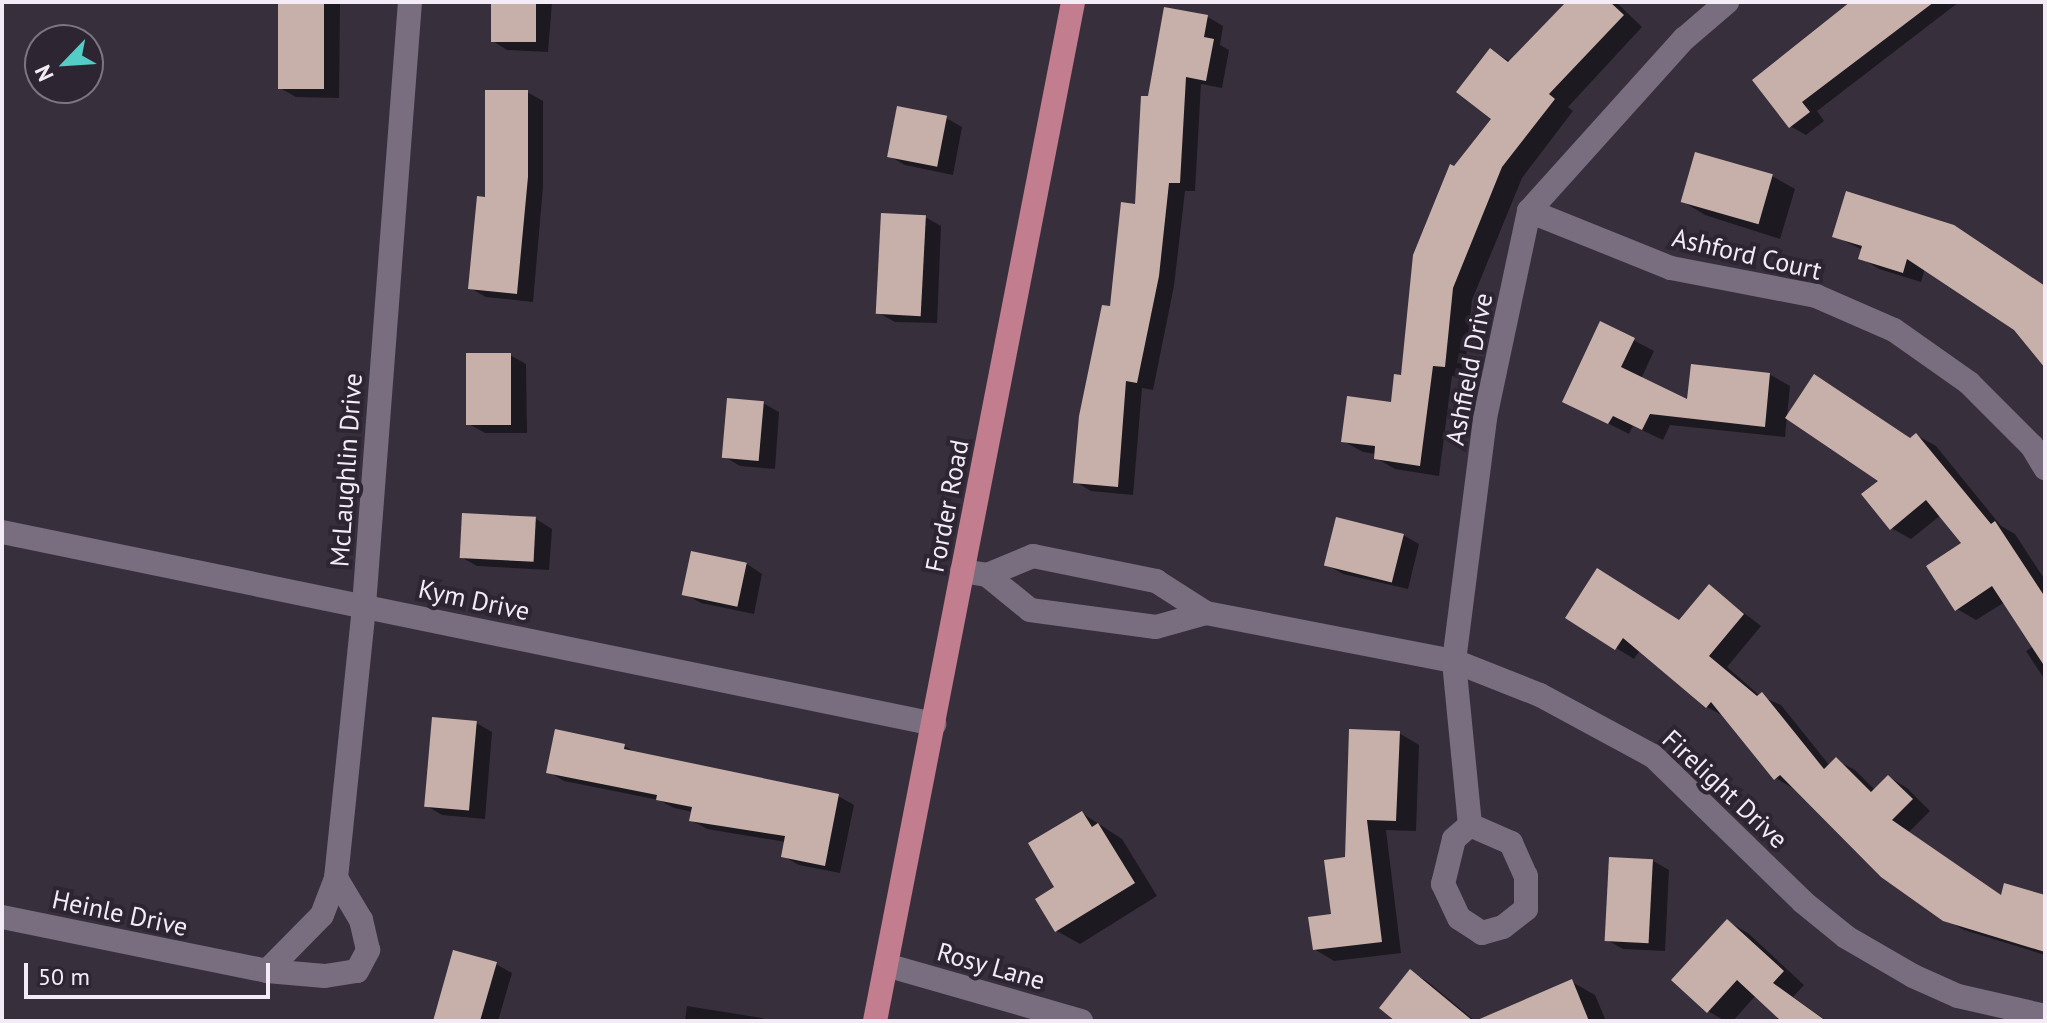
<!DOCTYPE html>
<html>
<head>
<meta charset="utf-8">
<style>
	body { margin:0 }
	#map { position:relative; width:2047px; height:1023px; overflow:hidden; background:#382f3d; font-family:"PT Sans",sans-serif }
	div>[style] { position:absolute }
	.shadow>* { inset:0; background:#0007 }
	.building>* { inset:0; background:#c8b0aa; transform-origin:0 0 }
	.minor>* { height:24px; margin:-12px; padding:0 12px; transform-origin:12px; border-radius:12px; background:#796e7f }
	.major>* { height:24px; margin:-12px; padding:0 12px; transform-origin:12px; border-radius:12px; background:#c27e8e }
	span { translate:-50% -50%; white-space:nowrap; text-align:center; line-height:1.15; -webkit-text-stroke:8px #2e2533; paint-order:stroke }
	.street-label { font-size:26px; color:#f3ecf6 }
	.frame { position:absolute; inset:0; border:4px solid #f3ecf6; pointer-events:none }
	.north { position:absolute; left:24px; top:24px; width:80px; height:80px; box-sizing:border-box; background:#2e2533; border:2px solid #7d7581; border-radius:50%; rotate:245deg; font-size:22px; font-weight:700; line-height:32px; text-align:center; color:#f3ecf6 }
	.north::after { content:''; display:block; margin:auto; width:28px; height:36px; background:#54cdc6; clip-path:polygon(50% 0,100% 100%,50% 72%,0 100%) }
	.scale { position:absolute; left:24px; top:963px; width:246px; height:36px; box-sizing:border-box; border:4px solid #f3ecf6; border-top:0; padding-left:10px; font-size:24px; line-height:28px; white-space:nowrap; color:#f3ecf6; -webkit-text-stroke:6px #2e2533; paint-order:stroke }
</style>
</head>
<body>
<div id="map">
	<div class="shadow">
		<div style="clip-path:polygon(280px 2px,340px 2px,339px 98px,296px 97px,280px 88px)"></div>
		<div style="clip-path:polygon(493px 2px,552px 2px,548px 52px,507px 50px,491px 40px)"></div>
		<div style="clip-path:polygon(1568px 2px,1616px 2px,1642px 27px,1568px 107px,1573px 111px,1522px 178px,1472px 300px,1464px 377px,1452px 376px,1439px 476px,1395px 469px,1376px 458px,1376px 454px,1363px 452px,1343px 441px,1393px 404px,1455px 169px,1494px 119px,1490px 50px,1511px 62px)"></div>
		<div style="clip-path:polygon(1853px 2px,1959px 2px,1817px 111px,1824px 121px,1806px 135px,1790px 126px,1755px 81px)"></div>
		<div style="clip-path:polygon(1208px 17px,1223px 26px,1220px 45px,1229px 50px,1222px 88px,1201px 84px,1195px 191px,1185px 191px,1174px 286px,1153px 390px,1142px 388px,1133px 495px,1091px 491px,1076px 482px,1111px 309px,1137px 206px,1149px 98px)"></div>
		<div style="clip-path:polygon(527px 92px,543px 101px,543px 187px,533px 302px,486px 297px,470px 288px,487px 199px)"></div>
		<div style="clip-path:polygon(946px 118px,962px 127px,953px 175px,905px 165px,889px 156px)"></div>
		<div style="clip-path:polygon(1772px 176px,1795px 189px,1780px 239px,1705px 215px,1682px 201px)"></div>
		<div style="clip-path:polygon(925px 217px,941px 226px,937px 323px,895px 322px,879px 313px)"></div>
		<div style="clip-path:polygon(1834px 236px,2045px 286px,2045px 365px,2015px 329px,1925px 268px,1921px 282px,1879px 269px,1861px 258px,1863px 250px)"></div>
		<div style="clip-path:polygon(1601px 323px,1654px 351px,1641px 379px,1689px 402px,1769px 374px,1790px 386px,1785px 437px,1670px 425px,1663px 440px,1633px 426px,1629px 434px,1564px 401px)"></div>
		<div style="clip-path:polygon(510px 355px,526px 364px,527px 433px,485px 433px,469px 424px)"></div>
		<div style="clip-path:polygon(763px 403px,779px 412px,775px 469px,740px 466px,725px 457px)"></div>
		<div style="clip-path:polygon(1916px 435px,1936px 446px,2001px 526px,2015px 534px,2045px 580px,2045px 680px,2026px 651px,2034px 646px,2005px 602px,1976px 620px,1957px 609px,1964px 544px,1941px 515px,1911px 539px,1891px 528px,1881px 481px)"></div>
		<div style="clip-path:polygon(536px 519px,552px 529px,549px 570px,477px 566px,461px 557px)"></div>
		<div style="clip-path:polygon(1403px 535px,1419px 544px,1408px 589px,1343px 574px,1327px 565px)"></div>
		<div style="clip-path:polygon(747px 564px,762px 574px,754px 614px,701px 603px,685px 594px)"></div>
		<div style="clip-path:polygon(1710px 587px,1761px 626px,1727px 667px,1760px 696px,1781px 705px,1830px 766px,1836px 760px,1855px 770px,1876px 791px,1889px 777px,1907px 788px,1930px 811px,1909px 832px,2002px 896px,2045px 897px,2045px 955px,1964px 930px,1944px 919px,1794px 789px,1776px 778px,1727px 718px,1707px 707px,1640px 650px,1634px 659px,1568px 618px,1680px 622px)"></div>
		<div style="clip-path:polygon(476px 723px,492px 732px,485px 819px,442px 815px,427px 806px)"></div>
		<div style="clip-path:polygon(1399px 733px,1419px 745px,1416px 831px,1386px 830px,1401px 953px,1334px 961px,1314px 949px,1333px 916px,1347px 859px)"></div>
		<div style="clip-path:polygon(624px 746px,639px 754px,838px 796px,854px 805px,840px 873px,799px 865px,783px 856px,786px 842px,707px 829px,691px 820px,693px 812px,674px 808px,659px 800px,564px 781px,549px 772px)"></div>
		<div style="clip-path:polygon(1082px 813px,1122px 839px,1157px 896px,1080px 944px,1057px 931px,1057px 887px)"></div>
		<div style="clip-path:polygon(1653px 861px,1669px 870px,1665px 951px,1623px 949px,1607px 940px)"></div>
		<div style="clip-path:polygon(1727px 921px,1749px 934px,1804px 985px,1793px 997px,1827px 1021px,1775px 1021px,1779px 1016px,1756px 995px,1733px 1021px,1725px 1021px,1708px 1011px)"></div>
		<div style="clip-path:polygon(496px 964px,512px 973px,498px 1021px,438px 1021px)"></div>
		<div style="clip-path:polygon(1411px 972px,1427px 981px,1475px 1021px,1398px 1021px)"></div>
		<div style="clip-path:polygon(1572px 982px,1595px 995px,1606px 1021px,1499px 1021px)"></div>
		<div style="clip-path:polygon(687px 1006px,762px 1018px,768px 1021px,685px 1021px)"></div>
	</div>
	<div class="building">
		<div style="left:278px;top:2px;width:46px;height:87px"></div>
		<div style="left:491px;top:2px;width:45px;height:40px"></div>
		<div style="clip-path:polygon(1566px 2px,1610px 2px,1624px 15px,1549px 94px,1555px 99px,1502px 167px,1453px 288px,1445px 367px,1433px 366px,1420px 466px,1374px 459px,1375px 446px,1341px 442px,1347px 396px,1391px 402px,1394px 374px,1401px 375px,1413px 255px,1450px 164px,1454px 166px,1491px 119px,1456px 92px,1490px 48px,1508px 62px)"></div>
		<div style="clip-path:polygon(1850px 2px,1934px 2px,1802px 102px,1810px 112px,1789px 128px,1752px 80px)"></div>
		<div style="clip-path:polygon(1164px 7px,1208px 15px,1204px 37px,1214px 39px,1206px 81px,1186px 77px,1180px 183px,1169px 183px,1159px 276px,1137px 383px,1126px 381px,1118px 487px,1073px 483px,1079px 416px,1102px 305px,1110px 306px,1121px 202px,1135px 204px,1141px 96px,1148px 96px)"></div>
		<div style="clip-path:polygon(485px 90px,528px 90px,528px 177px,517px 294px,468px 289px,477px 196px,485px 197px)"></div>
		<div style="left:897px;top:106px;width:51px;height:52px;rotate:11deg"></div>
		<div style="left:1695px;top:152px;width:81px;height:52px;rotate:16deg"></div>
		<div style="clip-path:polygon(1846px 191px,1954px 225px,2045px 286px,2045px 368px,2014px 330px,1907px 259px,1903px 273px,1858px 259px,1862px 246px,1832px 237px)"></div>
		<div style="left:881px;top:213px;width:45px;height:101px;rotate:3deg"></div>
		<div style="clip-path:polygon(1600px 321px,1635px 338px,1621px 367px,1687px 399px,1691px 364px,1770px 373px,1765px 427px,1650px 414px,1642px 430px,1613px 416px,1608px 424px,1562px 402px)"></div>
		<div style="left:466px;top:353px;width:45px;height:72px"></div>
		<div style="clip-path:polygon(1814px 374px,1910px 438px,1916px 433px,1991px 524px,1995px 521px,2045px 597px,2045px 667px,1992px 586px,1955px 611px,1926px 566px,1961px 543px,1926px 500px,1890px 530px,1861px 494px,1878px 481px,1785px 418px)"></div>
		<div style="left:727px;top:398px;width:37px;height:60px;rotate:5deg"></div>
		<div style="left:462px;top:513px;width:74px;height:45px;rotate:3deg"></div>
		<div style="left:1336px;top:517px;width:70px;height:50px;rotate:14deg"></div>
		<div style="left:691px;top:551px;width:57px;height:45px;rotate:12deg"></div>
		<div style="clip-path:polygon(1597px 568px,1679px 620px,1709px 584px,1744px 614px,1709px 656px,1757px 696px,1762px 692px,1824px 769px,1836px 757px,1871px 792px,1888px 775px,1913px 799px,1892px 820px,2001px 895px,2004px 883px,2045px 895px,2045px 952px,1943px 921px,1881px 877px,1780px 775px,1774px 780px,1711px 702px,1706px 708px,1623px 638px,1615px 650px,1565px 618px)"></div>
		<div style="left:432px;top:717px;width:45px;height:90px;rotate:5deg"></div>
		<div style="clip-path:polygon(555px 729px,625px 744px,624px 749px,839px 794px,825px 866px,781px 857px,785px 836px,689px 821px,692px 807px,656px 800px,657px 795px,546px 773px)"></div>
		<div style="clip-path:polygon(1349px 729px,1400px 731px,1396px 821px,1367px 820px,1382px 942px,1313px 950px,1308px 917px,1331px 914px,1324px 860px,1345px 857px)"></div>
		<div style="clip-path:polygon(1082px 811px,1092px 827px,1098px 823px,1135px 883px,1055px 932px,1035px 899px,1054px 887px,1028px 843px)"></div>
		<div style="left:1609px;top:857px;width:44px;height:84px;rotate:3deg"></div>
		<div style="clip-path:polygon(1727px 919px,1784px 971px,1773px 983px,1826px 1021px,1781px 1021px,1737px 980px,1707px 1013px,1671px 980px)"></div>
		<div style="clip-path:polygon(453px 950px,497px 962px,480px 1021px,433px 1021px)"></div>
		<div style="clip-path:polygon(1410px 969px,1473px 1021px,1395px 1021px,1379px 1008px)"></div>
		<div style="clip-path:polygon(1572px 979px,1589px 1021px,1475px 1021px)"></div>
	</div>
	<div class="minor">
		<div style="left:1529px;top:211px;width:153px;rotate:21.9deg"></div>
		<div style="left:1671px;top:268px;width:148px;rotate:10.9deg"></div>
		<div style="left:1816px;top:296px;width:85px;rotate:23.6deg"></div>
		<div style="left:1894px;top:330px;width:92px;rotate:35.2deg"></div>
		<div style="left:1969px;top:383px;width:89px;rotate:45deg"></div>
		<div style="left:2032px;top:446px;width:26px;rotate:59deg"></div>
		<div style="left:2px;top:532px;width:952px;rotate:11.64deg"></div>
		<div style="left:962px;top:571px;width:25px;rotate:9deg"></div>
		<div style="left:987px;top:575px;width:50px;rotate:-22.4deg"></div>
		<div style="left:1033px;top:556px;width:126px;rotate:11.5deg"></div>
		<div style="left:1156px;top:581px;width:59px;rotate:32.6deg"></div>
		<div style="left:1206px;top:613px;width:253px;rotate:11deg"></div>
		<div style="left:1454px;top:661px;width:92px;rotate:21.6deg"></div>
		<div style="left:1540px;top:695px;width:128px;rotate:28.4deg"></div>
		<div style="left:1653px;top:756px;width:209px;rotate:44.2deg"></div>
		<div style="left:1803px;top:902px;width:55px;rotate:39.1deg"></div>
		<div style="left:1846px;top:937px;width:78px;rotate:30.2deg"></div>
		<div style="left:1913px;top:976px;width:49px;rotate:24deg"></div>
		<div style="left:1958px;top:996px;width:89px;rotate:12.9deg"></div>
		<div style="left:987px;top:575px;width:55px;rotate:39.1deg"></div>
		<div style="left:1030px;top:610px;width:127px;rotate:7.7deg"></div>
		<div style="left:1156px;top:627px;width:52px;rotate:-15.6deg"></div>
		<div style="left:1470px;top:825px;width:165px;rotate:-95.6deg"></div>
		<div style="left:1454px;top:661px;width:245px;rotate:-82.7deg"></div>
		<div style="left:1485px;top:418px;width:212px;rotate:-78deg"></div>
		<div style="left:1529px;top:211px;width:232px;rotate:-48deg"></div>
		<div style="left:1684px;top:39px;width:57px;rotate:-40.7deg"></div>
		<div style="left:1470px;top:825px;width:45px;rotate:23.7deg"></div>
		<div style="left:1511px;top:843px;width:36px;rotate:66deg"></div>
		<div style="left:1526px;top:876px;width:33px;rotate:90deg"></div>
		<div style="left:1526px;top:909px;width:29px;rotate:142deg"></div>
		<div style="left:1503px;top:927px;width:22px;rotate:164deg"></div>
		<div style="left:1482px;top:933px;width:27px;rotate:-147deg"></div>
		<div style="left:1459px;top:918px;width:38px;rotate:-115deg"></div>
		<div style="left:1443px;top:884px;width:46px;rotate:-76.3deg"></div>
		<div style="left:1454px;top:839px;width:21px;rotate:-41deg"></div>
		<div style="left:2px;top:917px;width:270px;rotate:11.5deg"></div>
		<div style="left:267px;top:971px;width:78px;rotate:-45.5deg"></div>
		<div style="left:322px;top:915px;width:40px;rotate:-69deg"></div>
		<div style="left:336px;top:878px;width:274px;rotate:-84.1deg"></div>
		<div style="left:364px;top:605px;width:605px;rotate:-85.64deg"></div>
		<div style="left:886px;top:965px;width:203px;rotate:16deg"></div>
		<div style="left:267px;top:971px;width:58px;rotate:4.9deg"></div>
		<div style="left:325px;top:976px;width:32px;rotate:-9deg"></div>
		<div style="left:357px;top:971px;width:24px;rotate:-62deg"></div>
		<div style="left:368px;top:950px;width:31px;rotate:-103deg"></div>
		<div style="left:361px;top:920px;width:49px;rotate:-120.8deg"></div>
	</div>
	<div class="major">
		<div style="left:875px;top:1021px;width:1038px;rotate:-79deg"></div>
	</div>
	<div class="street-label">
		<span style="left:1747px;top:254px;rotate:13deg">Ashford Court</span>
		<span style="left:1469px;top:369px;rotate:-79deg">Ashfield Drive</span>
		<span style="left:346px;top:470px;rotate:-86deg">McLaughlin Drive</span>
		<span style="left:947px;top:506px;rotate:-79deg">Forder Road</span>
		<span style="left:474px;top:600px;rotate:12deg">Kym Drive</span>
		<span style="left:1725px;top:789px;rotate:43deg">Firelight Drive</span>
		<span style="left:120px;top:913px;rotate:12deg">Heinle Drive</span>
		<span style="left:991px;top:966px;rotate:16deg">Rosy Lane</span>
	</div>
	<div class="frame"></div>
	<div class="north">N</div>
	<div class="scale">50 m</div>
</div>
</body>
</html>
